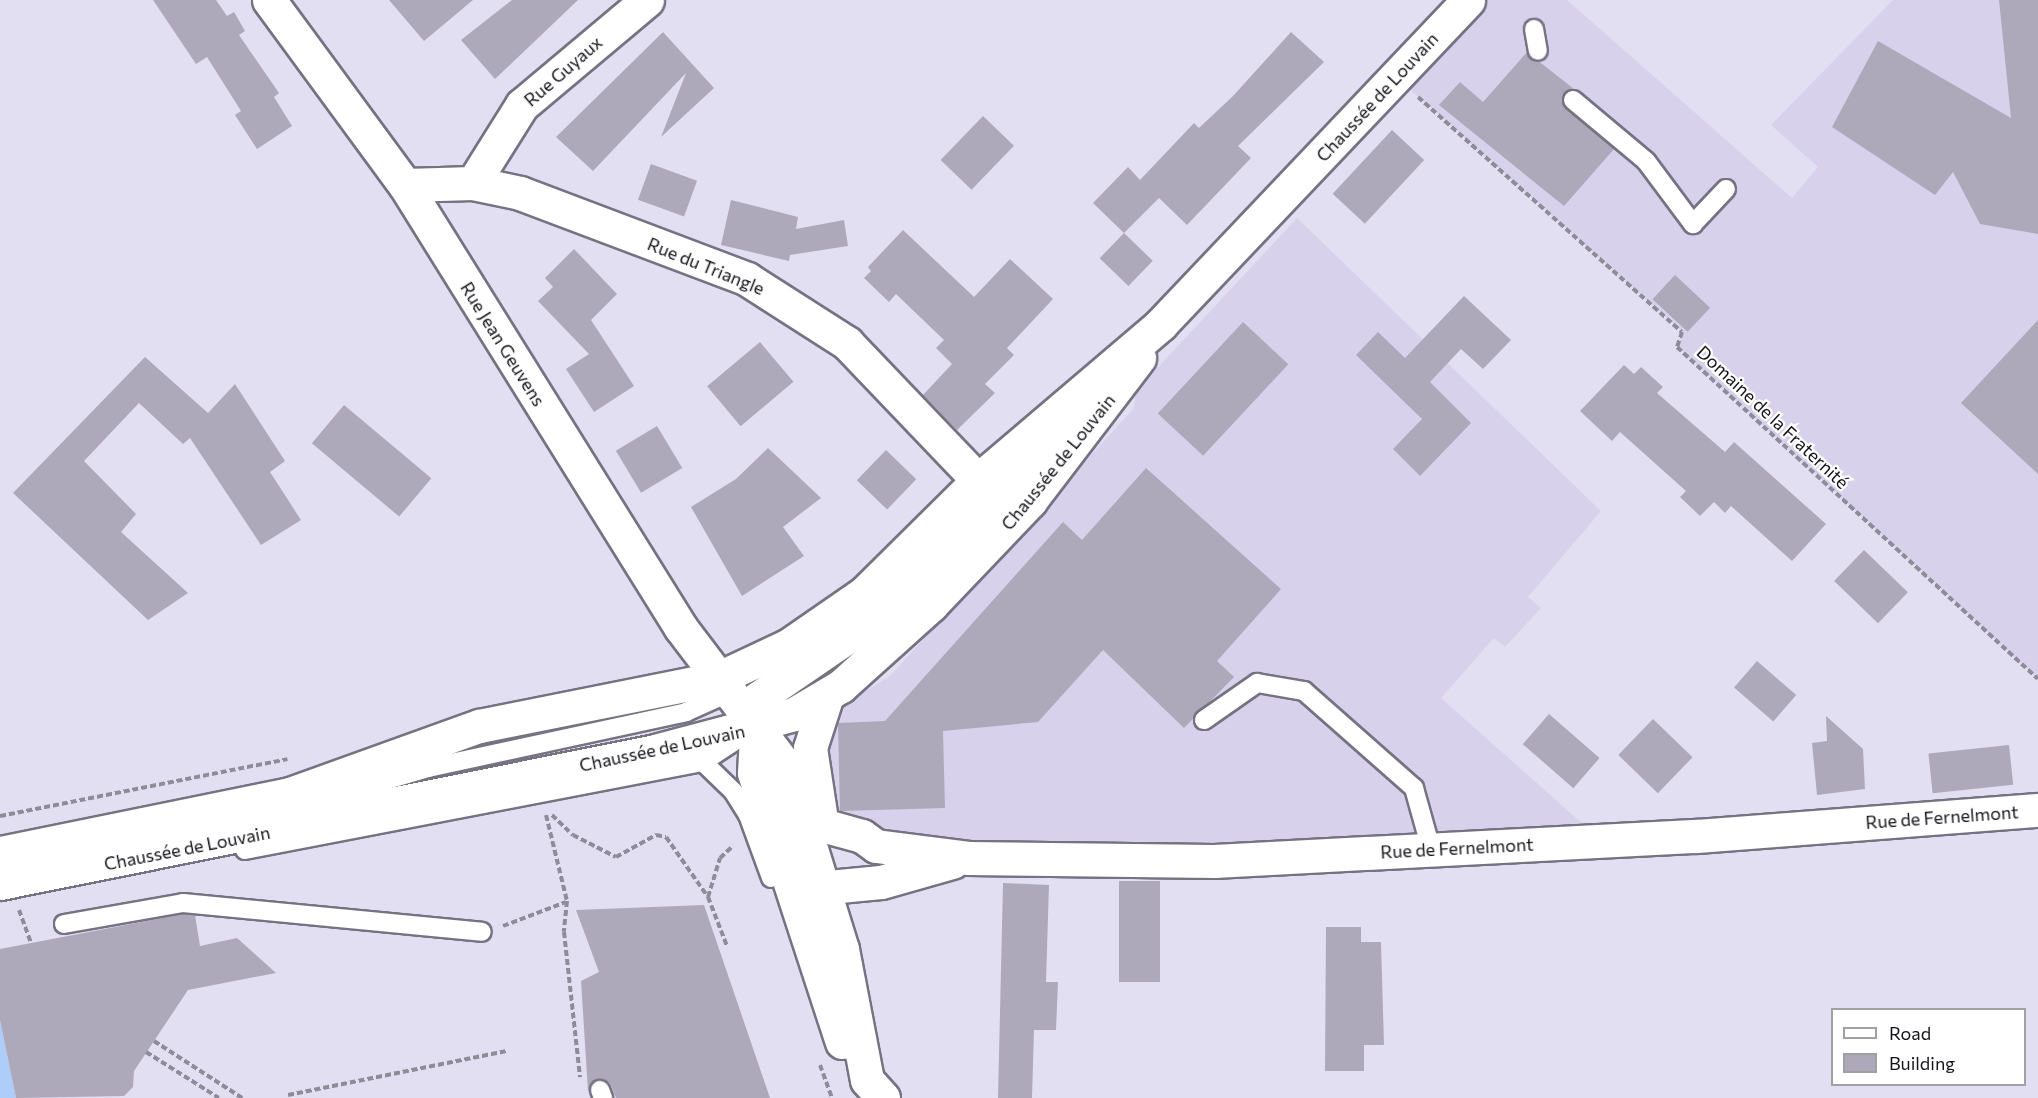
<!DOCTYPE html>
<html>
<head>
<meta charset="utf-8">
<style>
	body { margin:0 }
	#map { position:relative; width:2038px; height:1098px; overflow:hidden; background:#e3dff2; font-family:Commissioner,sans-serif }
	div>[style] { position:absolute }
	.built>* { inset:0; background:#d7d1eb }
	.water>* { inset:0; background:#afcdf9 }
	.building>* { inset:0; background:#ada9bb; transform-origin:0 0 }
	.path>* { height:4px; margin-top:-2px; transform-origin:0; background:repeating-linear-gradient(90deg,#8f8c99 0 6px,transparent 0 9px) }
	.roads { filter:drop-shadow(2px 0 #767282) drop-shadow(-2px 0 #767282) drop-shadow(0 2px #767282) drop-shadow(0 -2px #767282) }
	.service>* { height:18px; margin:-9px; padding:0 9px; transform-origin:9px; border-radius:9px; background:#fff }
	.minor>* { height:33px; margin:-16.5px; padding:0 16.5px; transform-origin:16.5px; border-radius:16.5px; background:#fff }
	.tertiary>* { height:33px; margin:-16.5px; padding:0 16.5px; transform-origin:16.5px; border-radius:16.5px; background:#fff }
	.primary>* { height:33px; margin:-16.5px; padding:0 16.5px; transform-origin:16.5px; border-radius:16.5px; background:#fff }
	span { translate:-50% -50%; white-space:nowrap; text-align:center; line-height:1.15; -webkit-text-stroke:4.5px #fff; paint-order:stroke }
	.street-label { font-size:18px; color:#151319 }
	.legend { position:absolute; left:1831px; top:1008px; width:195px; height:78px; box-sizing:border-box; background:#fff; border:2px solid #a1a1a3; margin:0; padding:8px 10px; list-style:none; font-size:18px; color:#151319 }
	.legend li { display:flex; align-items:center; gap:12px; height:30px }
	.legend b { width:30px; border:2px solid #a1a1a3 }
</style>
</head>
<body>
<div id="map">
	<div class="built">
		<div style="clip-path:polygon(1468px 0,1567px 0,1792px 198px,1818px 167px,1771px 125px,1893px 0,2038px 0,2038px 679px,1677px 347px,1682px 332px,1396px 77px)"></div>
		<div style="clip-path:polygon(1297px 218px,1601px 511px,1528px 597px,1541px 608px,1505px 647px,1494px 638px,1441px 698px,1601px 840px,1309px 850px,905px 844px,837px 815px,820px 750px,834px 711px,890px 676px,1134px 408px,1136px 391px)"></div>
	</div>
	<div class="water">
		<div style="clip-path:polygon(0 1020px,16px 1098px,0 1098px)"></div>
	</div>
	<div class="building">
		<div style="clip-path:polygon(153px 0,216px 0,227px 16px,234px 12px,245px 31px,239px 35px,279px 93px,274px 97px,292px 126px,257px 149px,235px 115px,241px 111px,207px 57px,196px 64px)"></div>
		<div style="clip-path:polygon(389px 0,473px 0,424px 41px)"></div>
		<div style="clip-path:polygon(512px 0,578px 0,495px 79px,461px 40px)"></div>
		<div style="clip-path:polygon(1999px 0,2038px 0,2038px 234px,1980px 224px,1953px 172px,1935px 195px,1832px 127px,1878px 41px,2011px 118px)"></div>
		<div style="clip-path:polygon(663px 32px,714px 88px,661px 137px,686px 73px,593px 171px,556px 137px)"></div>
		<div style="clip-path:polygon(1291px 32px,1324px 62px,1238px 146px,1251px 158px,1187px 225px,1159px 198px,1124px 233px,1093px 203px,1128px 167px,1140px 180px,1194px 123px,1199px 128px,1233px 96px)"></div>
		<div style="clip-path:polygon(1527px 52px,1574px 89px,1564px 93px,1563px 104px,1614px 149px,1564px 206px,1439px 105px,1460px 82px,1483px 102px)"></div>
		<div style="left:983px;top:116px;width:43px;height:61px;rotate:44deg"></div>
		<div style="left:1392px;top:130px;width:44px;height:87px;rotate:43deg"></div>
		<div style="left:651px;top:164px;width:49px;height:38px;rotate:20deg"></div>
		<div style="clip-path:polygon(731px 200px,798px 217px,796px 229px,844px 220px,848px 246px,790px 255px,789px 261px,721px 245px)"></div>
		<div style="clip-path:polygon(903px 230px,974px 297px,1010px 259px,1053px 299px,1007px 348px,1014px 355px,985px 384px,995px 393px,957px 430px,923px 395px,952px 364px,936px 348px,944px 340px,896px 294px,889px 302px,864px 278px,871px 271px,868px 267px)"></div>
		<div style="left:1124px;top:233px;width:40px;height:35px;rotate:44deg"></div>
		<div style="clip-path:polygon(574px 249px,617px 294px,591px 320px,634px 386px,594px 412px,566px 369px,589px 354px,538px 301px,553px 287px,545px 278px)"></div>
		<div style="left:1675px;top:275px;width:48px;height:33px;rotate:43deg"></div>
		<div style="clip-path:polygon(1464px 296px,1511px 340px,1483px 369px,1461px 349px,1430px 382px,1471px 423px,1420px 476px,1393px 449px,1422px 419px,1356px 355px,1378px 332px,1405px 358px)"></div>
		<div style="clip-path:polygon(2038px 320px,2038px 474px,1961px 403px)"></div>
		<div style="left:1243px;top:322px;width:62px;height:125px;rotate:43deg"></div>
		<div style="left:760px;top:342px;width:52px;height:69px;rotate:50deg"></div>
		<div style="clip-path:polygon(145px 357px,208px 413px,235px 384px,285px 461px,270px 472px,301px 520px,261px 545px,190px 438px,183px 444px,139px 403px,84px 461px,136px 514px,121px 532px,188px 593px,148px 620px,13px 493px)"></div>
		<div style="clip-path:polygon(1624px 365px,1634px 374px,1641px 367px,1663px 387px,1657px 393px,1725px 452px,1734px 442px,1826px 524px,1792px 561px,1731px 506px,1725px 513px,1714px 502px,1700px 516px,1680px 497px,1686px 491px,1620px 432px,1612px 441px,1580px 411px)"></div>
		<div style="left:344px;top:405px;width:114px;height:50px;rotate:40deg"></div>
		<div style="left:657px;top:426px;width:49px;height:48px;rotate:59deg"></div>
		<div style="clip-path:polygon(768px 448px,821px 498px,783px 527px,804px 556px,742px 596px,691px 507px,736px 479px)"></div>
		<div style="left:886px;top:450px;width:42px;height:42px;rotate:44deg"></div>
		<div style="clip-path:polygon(1146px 468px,1281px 589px,1217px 661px,1234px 677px,1184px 728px,1103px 650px,1038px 722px,943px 731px,945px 808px,840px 811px,838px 723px,885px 721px,1063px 522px,1082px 540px)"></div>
		<div style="left:1864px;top:550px;width:61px;height:43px;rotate:44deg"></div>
		<div style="left:1757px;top:661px;width:52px;height:35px;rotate:41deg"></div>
		<div style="left:1549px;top:714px;width:67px;height:40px;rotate:41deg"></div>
		<div style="clip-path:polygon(1826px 716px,1863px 749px,1865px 789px,1817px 795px,1812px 743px,1827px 741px)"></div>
		<div style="left:1653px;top:719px;width:55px;height:50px;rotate:44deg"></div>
		<div style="left:2009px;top:745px;width:40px;height:81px;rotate:84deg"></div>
		<div style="left:1119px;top:881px;width:41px;height:101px"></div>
		<div style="clip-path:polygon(1003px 883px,1049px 885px,1046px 982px,1058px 982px,1056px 1030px,1034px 1030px,1032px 1098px,998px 1098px)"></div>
		<div style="clip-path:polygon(704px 905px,770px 1098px,616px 1098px,610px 1083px,601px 1079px,588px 1091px,581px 981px,599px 972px,576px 910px)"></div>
		<div style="clip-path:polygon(183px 914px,195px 915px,200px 946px,237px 938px,276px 973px,188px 990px,134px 1071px,133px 1087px,124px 1096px,16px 1098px,0 1020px,0 949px)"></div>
		<div style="clip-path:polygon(1326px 927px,1361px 927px,1361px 942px,1381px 942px,1384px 1045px,1364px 1045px,1364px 1071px,1325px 1071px)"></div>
	</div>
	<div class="path">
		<div style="left:1418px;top:97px;width:353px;rotate:41.7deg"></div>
		<div style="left:1682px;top:332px;width:16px;rotate:108deg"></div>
		<div style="left:1677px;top:347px;width:490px;rotate:42.6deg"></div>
		<div style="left:546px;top:815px;width:89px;rotate:76.3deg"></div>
		<div style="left:567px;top:901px;width:31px;rotate:96deg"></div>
		<div style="left:564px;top:932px;width:146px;rotate:83.7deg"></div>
		<div style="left:552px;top:815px;width:29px;rotate:44deg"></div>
		<div style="left:573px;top:835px;width:48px;rotate:27.1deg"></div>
		<div style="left:616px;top:857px;width:46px;rotate:-28.8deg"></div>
		<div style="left:656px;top:835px;width:10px;rotate:11deg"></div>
		<div style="left:666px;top:837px;width:73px;rotate:55deg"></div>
		<div style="left:708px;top:897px;width:53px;rotate:68.8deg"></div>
		<div style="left:0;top:816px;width:293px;rotate:-11.2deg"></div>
		<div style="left:708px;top:897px;width:41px;rotate:-72.9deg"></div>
		<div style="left:720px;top:858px;width:18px;rotate:-43deg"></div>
		<div style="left:19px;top:910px;width:35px;rotate:70deg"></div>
		<div style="left:503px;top:926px;width:67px;rotate:-20.9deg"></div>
		<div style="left:154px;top:1041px;width:105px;rotate:32.9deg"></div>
		<div style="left:146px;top:1052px;width:86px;rotate:32.2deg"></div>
		<div style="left:820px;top:1065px;width:35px;rotate:70deg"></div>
		<div style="left:288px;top:1095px;width:223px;rotate:-11.4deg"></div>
	</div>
	<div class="roads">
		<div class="service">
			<div style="left:1534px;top:29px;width:22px;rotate:80deg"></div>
			<div style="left:1573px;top:100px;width:95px;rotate:39.9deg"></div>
			<div style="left:1646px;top:161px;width:79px;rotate:53.3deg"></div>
			<div style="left:1693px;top:224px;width:48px;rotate:-46.7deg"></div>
			<div style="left:1204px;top:720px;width:65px;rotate:-34.9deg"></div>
			<div style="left:1257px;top:683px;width:48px;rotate:9.7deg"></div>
			<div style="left:1304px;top:691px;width:147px;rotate:41.4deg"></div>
			<div style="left:1414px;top:788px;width:63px;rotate:74.4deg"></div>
			<div style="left:703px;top:762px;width:42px;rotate:44deg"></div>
			<div style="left:733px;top:791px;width:28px;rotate:58deg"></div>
			<div style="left:748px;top:815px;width:67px;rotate:69.9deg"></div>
			<div style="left:318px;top:800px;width:115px;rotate:-16.2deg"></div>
			<div style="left:428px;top:768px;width:264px;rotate:-12.2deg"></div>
			<div style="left:686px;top:712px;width:56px;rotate:-24.3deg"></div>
			<div style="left:245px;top:850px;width:466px;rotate:-10.9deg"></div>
			<div style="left:703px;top:762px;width:45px;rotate:-33.3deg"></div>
			<div style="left:64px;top:924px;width:121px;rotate:-10deg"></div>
			<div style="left:183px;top:903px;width:300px;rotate:5.5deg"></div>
			<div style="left:600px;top:1090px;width:9px;rotate:69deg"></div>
		</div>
		<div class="minor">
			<div style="left:473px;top:183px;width:92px;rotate:-57.9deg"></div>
			<div style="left:522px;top:105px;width:163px;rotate:-40deg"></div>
			<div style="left:405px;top:185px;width:68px;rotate:-1.7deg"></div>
			<div style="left:473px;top:183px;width:48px;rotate:12deg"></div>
			<div style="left:520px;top:193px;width:243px;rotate:20.7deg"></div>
			<div style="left:747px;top:279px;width:119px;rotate:32.6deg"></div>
			<div style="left:847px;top:343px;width:190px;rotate:46.3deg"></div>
		</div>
		<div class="tertiary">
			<div style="left:269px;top:0;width:230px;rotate:53.7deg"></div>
			<div style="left:405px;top:185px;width:522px;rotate:58.08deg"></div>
			<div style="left:681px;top:628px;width:172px;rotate:52.8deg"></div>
			<div style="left:785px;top:765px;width:193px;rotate:72.8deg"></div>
			<div style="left:842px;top:949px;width:133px;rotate:79.2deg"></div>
			<div style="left:867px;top:1080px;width:24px;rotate:48deg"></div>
			<div style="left:822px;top:826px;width:79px;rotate:-98.7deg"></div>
			<div style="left:810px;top:748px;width:56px;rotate:-72.2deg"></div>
			<div style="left:807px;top:830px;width:16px;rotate:-18deg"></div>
			<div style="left:822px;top:825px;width:41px;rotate:15.4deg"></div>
			<div style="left:862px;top:836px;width:17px;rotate:36deg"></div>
			<div style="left:876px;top:846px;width:93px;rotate:7.4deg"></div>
			<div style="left:968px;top:858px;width:246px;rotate:0.7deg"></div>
			<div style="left:1214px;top:861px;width:484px;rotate:-3deg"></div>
			<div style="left:1697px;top:836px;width:342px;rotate:-4.4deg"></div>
			<div style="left:808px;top:889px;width:73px;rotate:-5.5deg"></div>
			<div style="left:881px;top:882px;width:74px;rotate:-15.7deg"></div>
			<div style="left:842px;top:1042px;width:283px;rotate:-108.1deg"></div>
			<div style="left:754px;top:773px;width:75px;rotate:-86.9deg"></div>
			<div style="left:758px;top:698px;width:147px;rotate:-34.4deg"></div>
			<div style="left:879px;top:615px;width:91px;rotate:-42.3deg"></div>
			<div style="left:946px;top:554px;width:210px;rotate:-46.4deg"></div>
		</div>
		<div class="primary">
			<div style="left:0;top:853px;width:296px;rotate:-11.5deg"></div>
			<div style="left:290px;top:794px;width:201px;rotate:-19.8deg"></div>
			<div style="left:479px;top:726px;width:245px;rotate:-11.3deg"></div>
			<div style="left:719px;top:678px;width:77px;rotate:-25.2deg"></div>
			<div style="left:789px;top:645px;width:91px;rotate:-34.7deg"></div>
			<div style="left:864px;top:593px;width:161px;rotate:-44.7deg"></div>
			<div style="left:978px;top:480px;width:240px;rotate:-40.4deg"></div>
			<div style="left:1161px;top:324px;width:446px;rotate:-46.5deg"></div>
			<div style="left:0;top:883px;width:668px;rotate:-11.39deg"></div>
			<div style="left:655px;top:751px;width:144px;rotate:-14.9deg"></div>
			<div style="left:794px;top:714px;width:55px;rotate:-30.8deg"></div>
			<div style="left:841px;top:686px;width:121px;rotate:-42deg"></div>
			<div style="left:931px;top:605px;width:144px;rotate:-46.4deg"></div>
			<div style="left:1030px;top:501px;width:180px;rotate:-52.7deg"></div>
		</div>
	</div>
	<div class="street-label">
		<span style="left:563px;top:71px;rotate:-41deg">Rue Guyaux</span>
		<span style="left:1377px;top:97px;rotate:-47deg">Chaussée de Louvain</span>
		<span style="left:706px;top:266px;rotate:22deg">Rue du Triangle</span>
		<span style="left:503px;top:344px;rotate:58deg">Rue Jean Geuvens</span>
		<span style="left:1773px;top:417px;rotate:43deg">Domaine de la Fraternité</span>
		<span style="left:1058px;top:462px;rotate:-51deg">Chaussée de Louvain</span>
		<span style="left:662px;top:748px;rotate:-12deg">Chaussée de Louvain</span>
		<span style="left:1942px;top:817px;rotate:-4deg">Rue de Fernelmont</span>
		<span style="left:187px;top:848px;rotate:-11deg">Chaussée de Louvain</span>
		<span style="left:1457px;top:848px;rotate:-3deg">Rue de Fernelmont</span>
	</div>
	<ul class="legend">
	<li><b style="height:8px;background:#fff"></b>Road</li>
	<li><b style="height:16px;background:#ada9bb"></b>Building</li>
	</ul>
</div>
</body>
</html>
